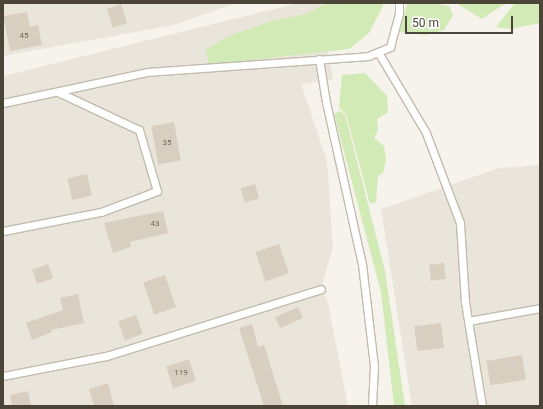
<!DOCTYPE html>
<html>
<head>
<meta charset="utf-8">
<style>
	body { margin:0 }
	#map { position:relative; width:543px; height:409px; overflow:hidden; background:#f6f3ec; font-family:Roboto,sans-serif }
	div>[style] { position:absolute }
	.residential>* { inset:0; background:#eae5da }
	.green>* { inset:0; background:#d2eab5 }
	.building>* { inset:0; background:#d8cfc1; transform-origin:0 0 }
	.roads { filter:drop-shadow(1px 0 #c2bbae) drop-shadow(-1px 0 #c2bbae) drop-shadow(0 1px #c2bbae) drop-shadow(0 -1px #c2bbae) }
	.lane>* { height:7px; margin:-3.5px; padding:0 3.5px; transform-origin:3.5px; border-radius:3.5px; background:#fff }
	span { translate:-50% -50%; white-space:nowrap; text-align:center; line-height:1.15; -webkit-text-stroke:3px #fff; paint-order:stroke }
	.number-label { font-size:8px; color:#6e675b }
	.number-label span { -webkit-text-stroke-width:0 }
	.frame { position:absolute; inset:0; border:4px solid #4b4439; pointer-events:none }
	.scale { position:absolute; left:405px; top:16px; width:108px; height:18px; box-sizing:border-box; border:2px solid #4b4439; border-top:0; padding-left:5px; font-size:12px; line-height:14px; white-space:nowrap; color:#4b4439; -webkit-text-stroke:3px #fff; paint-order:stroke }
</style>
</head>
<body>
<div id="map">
	<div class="residential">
		<div style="clip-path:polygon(3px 3px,236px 3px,174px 25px,3px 56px)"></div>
		<div style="clip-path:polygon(298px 3px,321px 3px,333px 80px,301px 84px,327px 161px,333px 247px,321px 289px,328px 303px,348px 406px,3px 406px,3px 76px)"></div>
		<div style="clip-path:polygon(540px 165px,540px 406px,412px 406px,381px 209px,499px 168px)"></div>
	</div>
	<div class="green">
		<div style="clip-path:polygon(326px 3px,383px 3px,383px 6px,369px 33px,349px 49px,209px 65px,206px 49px,232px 35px,275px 20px,307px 14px)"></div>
		<div style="clip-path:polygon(407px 3px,433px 3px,449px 6px,453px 15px,444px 30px,425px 35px,400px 32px)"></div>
		<div style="clip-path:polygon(456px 3px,506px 3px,482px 19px)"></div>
		<div style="clip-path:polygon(515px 3px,540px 3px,540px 23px,510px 29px,496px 27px)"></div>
		<div style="clip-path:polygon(365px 73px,387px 96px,388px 112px,377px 119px,378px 131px,374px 138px,384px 146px,386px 159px,383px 173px,378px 176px,376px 202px,370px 204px,346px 114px,339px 108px,342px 75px)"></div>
		<div style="clip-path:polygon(339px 111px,345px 114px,385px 271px,405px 406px,394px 406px,381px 292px,334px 114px)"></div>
	</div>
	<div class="building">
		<div style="left:121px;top:4px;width:20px;height:15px;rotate:72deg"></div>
		<div style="clip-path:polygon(27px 12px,30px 27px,38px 25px,42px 45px,10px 51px,3px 16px)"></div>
		<div style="left:174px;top:122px;width:39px;height:23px;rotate:80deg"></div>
		<div style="left:87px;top:174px;width:22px;height:20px;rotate:77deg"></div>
		<div style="left:255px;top:184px;width:15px;height:15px;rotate:74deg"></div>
		<div style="clip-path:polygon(163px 211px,168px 233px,130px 242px,131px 247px,113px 253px,104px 223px)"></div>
		<div style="left:279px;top:244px;width:31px;height:25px;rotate:71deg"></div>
		<div style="left:444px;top:263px;width:16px;height:15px;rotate:83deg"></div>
		<div style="left:48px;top:264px;width:15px;height:17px;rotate:70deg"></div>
		<div style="left:165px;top:275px;width:34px;height:23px;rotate:71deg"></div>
		<div style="clip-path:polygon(78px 294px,84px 323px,51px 330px,52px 332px,32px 340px,26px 323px,63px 310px,60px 298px)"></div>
		<div style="left:298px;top:307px;width:12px;height:25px;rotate:66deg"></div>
		<div style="left:136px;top:315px;width:20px;height:19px;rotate:70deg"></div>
		<div style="left:441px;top:323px;width:25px;height:27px;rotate:83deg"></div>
		<div style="clip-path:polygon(252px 324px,258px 347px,264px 345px,283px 406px,264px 406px,239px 328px)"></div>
		<div style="left:522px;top:355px;width:25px;height:36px;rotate:81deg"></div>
		<div style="left:189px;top:359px;width:23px;height:24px;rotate:72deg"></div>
		<div style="clip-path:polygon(108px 383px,114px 406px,94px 406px,89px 389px)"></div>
		<div style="clip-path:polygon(28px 391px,31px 406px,12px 406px,10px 395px)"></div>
	</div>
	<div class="roads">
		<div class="lane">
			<div style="left:378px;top:52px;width:94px;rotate:59.3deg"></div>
			<div style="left:426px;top:133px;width:96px;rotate:69.3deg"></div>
			<div style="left:460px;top:223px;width:79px;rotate:86.4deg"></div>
			<div style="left:465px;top:302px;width:105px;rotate:80.7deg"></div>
			<div style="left:319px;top:59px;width:44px;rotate:80.8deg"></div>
			<div style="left:326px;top:102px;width:166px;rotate:77.5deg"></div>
			<div style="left:362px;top:264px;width:103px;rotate:83.3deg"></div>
			<div style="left:374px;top:366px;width:40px;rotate:92.9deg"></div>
			<div style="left:3px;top:103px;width:147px;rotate:-12.1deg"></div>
			<div style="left:147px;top:72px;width:222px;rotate:-4.1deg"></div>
			<div style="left:368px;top:56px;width:24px;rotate:-22deg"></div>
			<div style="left:390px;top:47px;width:35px;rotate:-75deg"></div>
			<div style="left:399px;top:13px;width:10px;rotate:-90deg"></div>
			<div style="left:3px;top:231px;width:100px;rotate:-11deg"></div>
			<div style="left:101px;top:212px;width:60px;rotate:-20.6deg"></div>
			<div style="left:157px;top:191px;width:64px;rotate:-106.4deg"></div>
			<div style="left:139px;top:130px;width:89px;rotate:-154.9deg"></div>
			<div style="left:468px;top:321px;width:73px;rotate:-10.2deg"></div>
			<div style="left:3px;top:376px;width:105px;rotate:-11deg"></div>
			<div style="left:106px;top:356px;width:225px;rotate:-17.3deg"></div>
		</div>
	</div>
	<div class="number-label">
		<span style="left:24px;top:36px">45</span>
		<span style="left:167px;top:143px">35</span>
		<span style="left:155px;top:224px">43</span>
		<span style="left:181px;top:373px">119</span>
	</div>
	<div class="frame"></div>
	<div class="scale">50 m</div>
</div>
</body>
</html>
